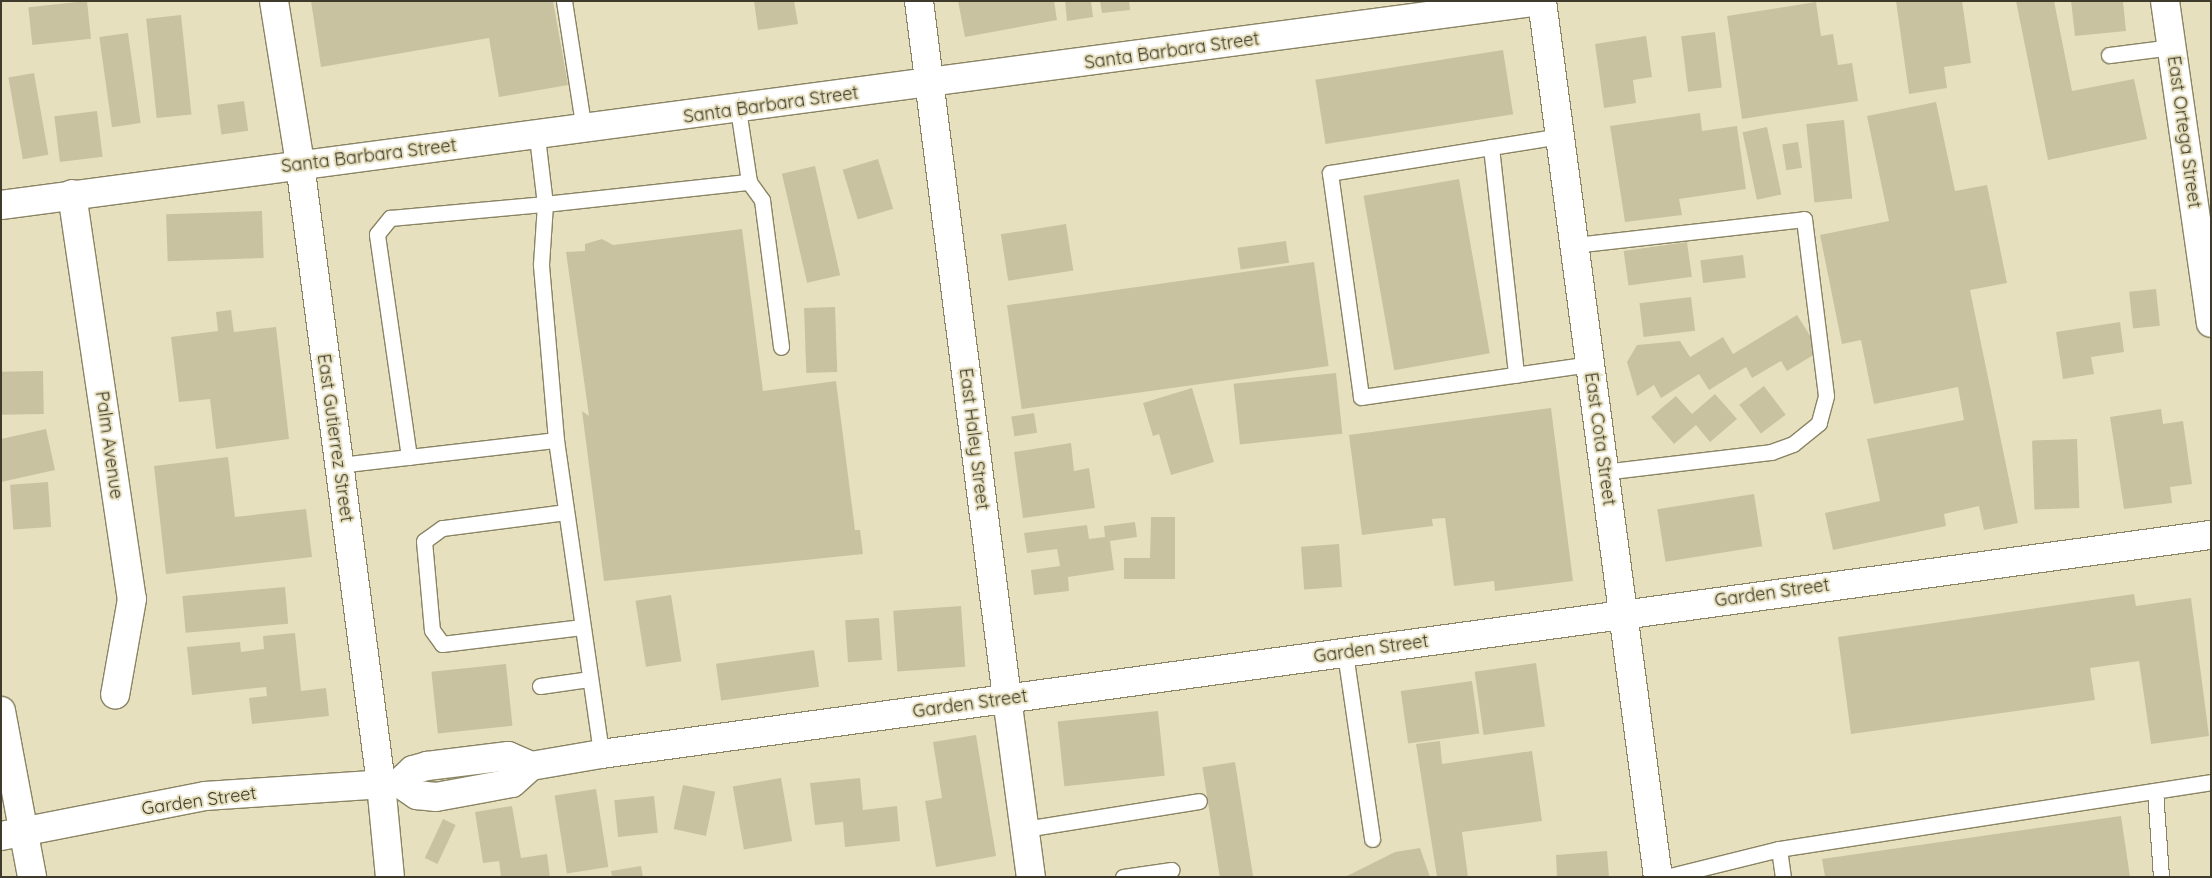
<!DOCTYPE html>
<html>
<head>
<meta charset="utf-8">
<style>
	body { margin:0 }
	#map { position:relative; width:2212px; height:878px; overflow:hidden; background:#e7e0be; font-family:Quicksand,sans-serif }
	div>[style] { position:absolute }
	.building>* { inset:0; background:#c9c2a0; transform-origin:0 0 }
	.roads { filter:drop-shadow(1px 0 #8a8464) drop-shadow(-1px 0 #8a8464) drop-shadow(0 1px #8a8464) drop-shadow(0 -1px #8a8464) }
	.service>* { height:15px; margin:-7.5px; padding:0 7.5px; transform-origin:7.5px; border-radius:7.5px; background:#fff }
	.minor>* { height:28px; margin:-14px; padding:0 14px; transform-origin:14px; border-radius:14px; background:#fff }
	.tertiary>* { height:28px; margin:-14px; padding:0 14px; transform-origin:14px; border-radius:14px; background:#fff }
	.secondary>* { height:28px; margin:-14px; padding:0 14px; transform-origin:14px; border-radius:14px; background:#fff }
	.motorway>* { height:28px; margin:-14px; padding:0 14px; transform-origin:14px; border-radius:14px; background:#fff }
	span { translate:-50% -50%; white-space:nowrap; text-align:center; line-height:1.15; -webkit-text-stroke:4px #e7e0be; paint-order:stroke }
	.street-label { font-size:18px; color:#3e3b2d }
	.frame { position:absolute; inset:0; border:2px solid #3e3b2d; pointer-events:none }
</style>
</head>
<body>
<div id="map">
	<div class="building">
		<div style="left:87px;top:1px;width:38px;height:59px;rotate:84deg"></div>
		<div style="clip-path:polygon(311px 1px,553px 1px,568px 85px,499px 97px,489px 38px,321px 67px)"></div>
		<div style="clip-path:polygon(754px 1px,794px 1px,798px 24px,758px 30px)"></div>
		<div style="clip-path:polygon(958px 1px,1054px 1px,1057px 20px,965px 37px)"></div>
		<div style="clip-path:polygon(1065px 1px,1091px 1px,1093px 17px,1067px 21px)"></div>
		<div style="clip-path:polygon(1100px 1px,1129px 1px,1130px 10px,1102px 13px)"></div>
		<div style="clip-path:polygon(1896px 1px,1962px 1px,1971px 63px,1944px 67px,1947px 88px,1909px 94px)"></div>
		<div style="clip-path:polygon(2016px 1px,2054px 1px,2072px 91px,2134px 79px,2147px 139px,2048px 160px)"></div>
		<div style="clip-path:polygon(2071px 1px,2123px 1px,2126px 31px,2075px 36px)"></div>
		<div style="clip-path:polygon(1816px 2px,1821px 36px,1833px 34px,1838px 65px,1852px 63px,1858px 101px,1742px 119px,1727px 16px)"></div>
		<div style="left:181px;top:15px;width:100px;height:35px;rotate:84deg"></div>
		<div style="left:1715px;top:32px;width:56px;height:34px;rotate:83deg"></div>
		<div style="left:128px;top:33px;width:91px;height:29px;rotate:82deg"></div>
		<div style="clip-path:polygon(1646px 36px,1652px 77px,1633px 80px,1636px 103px,1604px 108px,1595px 44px)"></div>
		<div style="left:1503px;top:50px;width:65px;height:190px;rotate:81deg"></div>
		<div style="left:34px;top:73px;width:83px;height:26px;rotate:80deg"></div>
		<div style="left:244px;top:101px;width:30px;height:27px;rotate:82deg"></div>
		<div style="clip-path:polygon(1936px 102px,1955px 191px,1987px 185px,2007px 283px,1970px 290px,2018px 523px,1984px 530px,1979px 506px,1944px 514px,1946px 526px,1833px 550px,1825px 513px,1880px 501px,1867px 439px,1964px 420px,1958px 387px,1874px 404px,1861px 340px,1842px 344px,1820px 235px,1889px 221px,1867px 116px)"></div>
		<div style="left:97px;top:111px;width:46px;height:43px;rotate:83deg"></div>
		<div style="clip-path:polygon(1700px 113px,1702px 131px,1737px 126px,1746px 189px,1679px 199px,1682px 215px,1625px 222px,1610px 126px)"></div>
		<div style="left:1844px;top:120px;width:79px;height:38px;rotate:84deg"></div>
		<div style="left:1767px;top:127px;width:69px;height:25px;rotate:78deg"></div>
		<div style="left:1798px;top:142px;width:26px;height:16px;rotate:81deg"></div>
		<div style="left:878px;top:159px;width:52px;height:37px;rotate:73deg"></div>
		<div style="left:815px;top:166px;width:112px;height:34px;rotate:77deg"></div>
		<div style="left:1459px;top:179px;width:177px;height:97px;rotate:80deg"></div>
		<div style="left:262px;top:211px;width:47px;height:96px;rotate:88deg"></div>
		<div style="left:1066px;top:224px;width:47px;height:66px;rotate:81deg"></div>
		<div style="clip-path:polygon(742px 229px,763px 391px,836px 381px,855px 530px,860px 530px,863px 554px,604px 581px,582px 411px,589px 416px,566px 252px,585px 251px,585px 244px,602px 239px,613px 245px)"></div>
		<div style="left:1286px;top:241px;width:22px;height:49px;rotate:82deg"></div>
		<div style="left:1687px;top:242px;width:35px;height:64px;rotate:82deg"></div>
		<div style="left:1743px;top:255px;width:23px;height:43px;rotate:83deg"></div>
		<div style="left:1314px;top:262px;width:105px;height:310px;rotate:82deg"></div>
		<div style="left:2156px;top:289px;width:37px;height:27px;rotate:84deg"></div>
		<div style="left:1691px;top:297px;width:34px;height:52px;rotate:83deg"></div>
		<div style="left:835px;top:307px;width:65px;height:31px;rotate:88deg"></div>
		<div style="clip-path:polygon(231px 310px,234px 332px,276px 327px,289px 439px,216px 449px,210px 399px,179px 402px,171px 337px,218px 331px,216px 312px)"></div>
		<div style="clip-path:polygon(1797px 315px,1820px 351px,1787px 371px,1781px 361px,1752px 378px,1746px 367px,1709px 390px,1699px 374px,1661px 398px,1654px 385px,1637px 396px,1627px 362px,1637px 345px,1680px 341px,1690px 357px,1723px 337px,1733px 354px)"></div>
		<div style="clip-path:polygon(2120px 322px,2124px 352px,2091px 357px,2094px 374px,2063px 379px,2056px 332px)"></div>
		<div style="left:43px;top:371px;width:43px;height:42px;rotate:89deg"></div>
		<div style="left:1336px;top:373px;width:61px;height:103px;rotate:84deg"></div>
		<div style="left:1764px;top:386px;width:36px;height:31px;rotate:53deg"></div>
		<div style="clip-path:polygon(1192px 388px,1214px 462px,1171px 475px,1159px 434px,1153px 436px,1143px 403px)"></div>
		<div style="clip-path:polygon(1715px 394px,1737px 419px,1710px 442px,1696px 425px,1674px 444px,1651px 417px,1676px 396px,1692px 414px)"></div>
		<div style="clip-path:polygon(1551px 408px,1573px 581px,1495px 591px,1494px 581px,1454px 586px,1445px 518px,1432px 519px,1433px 526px,1362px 535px,1349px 435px)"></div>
		<div style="clip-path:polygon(2161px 409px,2163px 424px,2183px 421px,2192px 484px,2170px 487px,2172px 503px,2124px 509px,2110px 417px)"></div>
		<div style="left:1034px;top:413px;width:20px;height:23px;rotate:81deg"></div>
		<div style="clip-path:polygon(46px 429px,55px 470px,1px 482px,1px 439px)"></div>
		<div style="left:2077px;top:439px;width:69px;height:45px;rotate:88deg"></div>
		<div style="clip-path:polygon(1071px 443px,1074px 471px,1089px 468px,1095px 508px,1023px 518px,1014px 452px)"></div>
		<div style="clip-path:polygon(228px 457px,235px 517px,306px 509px,312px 557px,166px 574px,154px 466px)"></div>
		<div style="left:48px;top:482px;width:45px;height:38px;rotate:86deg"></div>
		<div style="left:1754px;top:494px;width:53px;height:98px;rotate:81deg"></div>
		<div style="clip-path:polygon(1151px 517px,1175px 517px,1175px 579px,1124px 579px,1124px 558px,1150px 558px)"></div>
		<div style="clip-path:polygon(1135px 522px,1137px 537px,1110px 541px,1114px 570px,1068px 577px,1069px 591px,1034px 595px,1031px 570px,1060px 566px,1057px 549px,1027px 553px,1024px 533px,1087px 525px,1089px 539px,1105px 537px,1104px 526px)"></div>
		<div style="left:1339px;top:544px;width:43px;height:38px;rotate:86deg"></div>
		<div style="left:285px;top:587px;width:37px;height:103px;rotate:85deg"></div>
		<div style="clip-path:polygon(2134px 594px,2136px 606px,2191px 598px,2209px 736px,2151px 744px,2139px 661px,2090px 668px,2095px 700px,1851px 734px,1838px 637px)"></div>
		<div style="left:671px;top:595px;width:67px;height:36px;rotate:81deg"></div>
		<div style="left:961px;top:606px;width:61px;height:68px;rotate:86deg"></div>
		<div style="left:879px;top:618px;width:42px;height:34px;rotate:86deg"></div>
		<div style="clip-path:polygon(295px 633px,301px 691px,326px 688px,329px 716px,252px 724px,249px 698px,267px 696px,266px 687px,192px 695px,187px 647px,240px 642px,241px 652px,264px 649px,263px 636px)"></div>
		<div style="left:814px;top:650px;width:37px;height:99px;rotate:82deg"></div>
		<div style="left:1536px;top:663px;width:64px;height:62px;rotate:82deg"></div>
		<div style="left:506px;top:664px;width:62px;height:75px;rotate:84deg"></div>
		<div style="left:1472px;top:681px;width:53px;height:72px;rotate:82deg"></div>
		<div style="left:1158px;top:711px;width:65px;height:101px;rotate:84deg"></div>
		<div style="clip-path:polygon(976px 735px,996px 856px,936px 867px,925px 801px,942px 798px,933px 742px)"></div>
		<div style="clip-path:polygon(1440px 741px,1442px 764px,1532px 751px,1542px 821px,1462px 832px,1468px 877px,1437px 877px,1416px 744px)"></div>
		<div style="left:1235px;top:762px;width:116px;height:33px;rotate:81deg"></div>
		<div style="left:781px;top:778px;width:64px;height:49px;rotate:80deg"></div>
		<div style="clip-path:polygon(860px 778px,863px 810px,897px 806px,900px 841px,845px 847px,843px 822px,815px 825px,810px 783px)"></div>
		<div style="left:683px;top:785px;width:33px;height:45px;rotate:12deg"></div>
		<div style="left:596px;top:789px;width:79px;height:42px;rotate:81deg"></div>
		<div style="left:654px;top:796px;width:37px;height:40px;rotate:84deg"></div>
		<div style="clip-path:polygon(512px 806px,521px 858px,547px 854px,550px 877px,501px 877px,499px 861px,483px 863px,475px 812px)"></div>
		<div style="clip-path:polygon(2121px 816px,2130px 877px,1825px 877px,1822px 859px)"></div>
		<div style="left:443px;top:819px;width:14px;height:43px;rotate:25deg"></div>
		<div style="clip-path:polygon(1420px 848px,1430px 877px,1345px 877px,1395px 852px)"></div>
		<div style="clip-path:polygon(1607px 851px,1609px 877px,1557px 877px,1556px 855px)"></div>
		<div style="clip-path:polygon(641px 866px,643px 877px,612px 877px,611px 871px)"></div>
	</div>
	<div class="roads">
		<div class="service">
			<div style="left:564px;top:1px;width:131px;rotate:81.2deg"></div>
			<div style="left:2109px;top:55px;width:64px;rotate:-7.2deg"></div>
			<div style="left:738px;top:109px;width:74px;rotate:81.4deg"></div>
			<div style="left:749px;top:182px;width:22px;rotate:54deg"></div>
			<div style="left:762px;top:200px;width:148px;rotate:82.6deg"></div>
			<div style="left:1560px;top:136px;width:233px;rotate:170.9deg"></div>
			<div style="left:1330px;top:173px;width:226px;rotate:82.1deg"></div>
			<div style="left:1361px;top:397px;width:230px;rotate:-8.2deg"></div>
			<div style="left:537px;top:137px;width:67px;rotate:83.2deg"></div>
			<div style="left:545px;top:204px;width:205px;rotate:-6.2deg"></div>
			<div style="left:1491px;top:147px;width:229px;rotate:83.7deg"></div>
			<div style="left:1574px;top:245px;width:231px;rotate:-6.4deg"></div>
			<div style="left:1804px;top:219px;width:178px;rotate:82.9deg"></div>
			<div style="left:1826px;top:396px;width:28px;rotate:105deg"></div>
			<div style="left:1819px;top:423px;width:33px;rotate:141deg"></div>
			<div style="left:1793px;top:444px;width:23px;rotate:160deg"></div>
			<div style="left:1771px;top:452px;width:168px;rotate:173.2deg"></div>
			<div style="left:409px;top:457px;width:225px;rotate:-98.2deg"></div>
			<div style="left:377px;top:234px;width:21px;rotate:-51deg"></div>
			<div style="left:390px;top:218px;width:156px;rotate:-5.2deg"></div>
			<div style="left:545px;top:204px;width:61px;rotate:93.8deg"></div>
			<div style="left:541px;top:265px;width:176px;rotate:85.1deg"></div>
			<div style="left:339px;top:465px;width:218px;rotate:-6.6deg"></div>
			<div style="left:556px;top:440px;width:317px;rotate:81.8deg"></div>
			<div style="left:566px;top:512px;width:125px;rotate:172.6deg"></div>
			<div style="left:442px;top:528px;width:22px;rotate:144deg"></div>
			<div style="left:424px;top:541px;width:89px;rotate:84.9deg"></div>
			<div style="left:432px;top:630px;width:17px;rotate:54deg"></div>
			<div style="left:442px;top:644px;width:141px;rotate:-6.9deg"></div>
			<div style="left:1345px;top:653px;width:188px;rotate:81.7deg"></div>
			<div style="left:540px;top:686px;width:49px;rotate:-8.1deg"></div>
			<div style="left:2155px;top:791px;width:86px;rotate:86deg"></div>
			<div style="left:1025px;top:829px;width:176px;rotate:-9.1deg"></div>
			<div style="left:1779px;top:849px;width:28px;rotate:82deg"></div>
			<div style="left:1123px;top:877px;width:49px;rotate:-8.3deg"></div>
			<div style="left:1666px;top:877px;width:116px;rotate:-13.9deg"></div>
			<div style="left:1779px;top:849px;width:437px;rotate:-8.8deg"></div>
		</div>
		<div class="minor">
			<div style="left:1542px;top:1px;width:884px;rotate:82.46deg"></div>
			<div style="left:2165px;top:1px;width:325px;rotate:81.9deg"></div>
			<div style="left:72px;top:194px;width:409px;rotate:81.6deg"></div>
			<div style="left:132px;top:599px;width:97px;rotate:100deg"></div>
			<div style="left:1px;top:205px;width:1552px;rotate:-7.55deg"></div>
		</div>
		<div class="tertiary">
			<div style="left:1007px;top:698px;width:181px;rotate:82.4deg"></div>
			<div style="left:381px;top:784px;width:93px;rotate:84.5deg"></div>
		</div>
		<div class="secondary">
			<div style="left:274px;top:1px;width:165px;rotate:80.9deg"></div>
			<div style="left:300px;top:164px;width:625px;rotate:82.56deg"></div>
			<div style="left:919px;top:1px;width:703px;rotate:82.8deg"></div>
			<div style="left:399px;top:783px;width:19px;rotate:-43deg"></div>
			<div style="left:413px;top:770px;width:15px;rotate:-16deg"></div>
			<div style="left:427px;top:766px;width:82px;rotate:-7deg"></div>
			<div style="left:508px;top:756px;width:25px;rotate:23deg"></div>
			<div style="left:1px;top:836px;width:208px;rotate:-11.1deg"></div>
			<div style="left:205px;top:796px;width:194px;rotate:-3.8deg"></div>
			<div style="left:399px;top:783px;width:22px;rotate:34deg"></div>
			<div style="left:417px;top:795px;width:19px;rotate:6deg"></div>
			<div style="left:436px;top:797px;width:77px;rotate:-10.4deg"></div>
			<div style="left:512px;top:783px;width:25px;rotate:-42deg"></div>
			<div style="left:531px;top:766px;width:71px;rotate:-9.7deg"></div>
			<div style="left:601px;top:754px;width:1625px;rotate:-7.75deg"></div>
		</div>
		<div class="motorway">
			<div style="left:1px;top:711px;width:169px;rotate:79.4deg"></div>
		</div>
	</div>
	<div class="street-label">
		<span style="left:1172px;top:51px;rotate:-8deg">Santa Barbara Street</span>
		<span style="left:771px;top:105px;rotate:-8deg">Santa Barbara Street</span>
		<span style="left:2184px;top:132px;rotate:82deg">East Ortega Street</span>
		<span style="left:369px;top:156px;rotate:-7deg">Santa Barbara Street</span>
		<span style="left:335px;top:438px;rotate:82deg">East Gutierrez Street</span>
		<span style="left:974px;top:439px;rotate:83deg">East Haley Street</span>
		<span style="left:1600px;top:439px;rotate:82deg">East Cota Street</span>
		<span style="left:109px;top:445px;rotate:82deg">Palm Avenue</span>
		<span style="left:1772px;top:593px;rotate:-8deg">Garden Street</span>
		<span style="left:1371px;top:649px;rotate:-8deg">Garden Street</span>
		<span style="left:970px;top:704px;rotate:-8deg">Garden Street</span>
		<span style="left:199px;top:801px;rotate:-8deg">Garden Street</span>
	</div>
	<div class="frame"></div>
</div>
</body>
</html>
